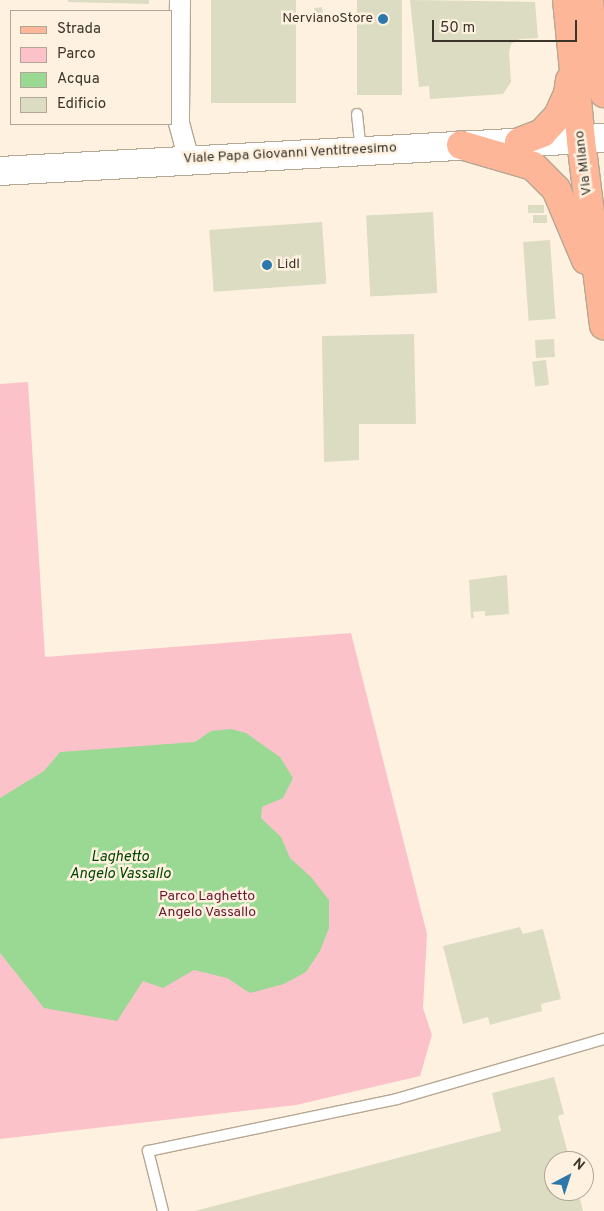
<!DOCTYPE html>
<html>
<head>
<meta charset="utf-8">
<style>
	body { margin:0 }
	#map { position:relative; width:604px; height:1211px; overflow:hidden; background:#fef1df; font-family:Overpass,sans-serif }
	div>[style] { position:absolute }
	.green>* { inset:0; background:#fbc2ca }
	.water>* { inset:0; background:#9ad994 }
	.building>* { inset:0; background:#dbdcc2; transform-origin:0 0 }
	.roads { filter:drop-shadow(1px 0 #b6a792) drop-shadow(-1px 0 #b6a792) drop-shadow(0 1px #b6a792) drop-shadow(0 -1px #b6a792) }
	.lane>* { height:10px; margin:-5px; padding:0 5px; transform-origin:5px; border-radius:5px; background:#fff }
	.street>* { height:20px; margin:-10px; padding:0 10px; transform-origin:10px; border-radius:10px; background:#fff }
	.secondary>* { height:28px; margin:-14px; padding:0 14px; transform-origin:14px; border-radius:14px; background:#fff }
	.primary>* { height:28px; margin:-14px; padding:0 14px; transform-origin:14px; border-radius:14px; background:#feb698 }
	.dots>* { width:14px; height:14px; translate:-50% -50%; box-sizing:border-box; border:2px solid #fef1df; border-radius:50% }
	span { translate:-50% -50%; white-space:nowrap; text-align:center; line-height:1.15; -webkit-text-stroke:5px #fef1df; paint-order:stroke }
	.poi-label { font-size:14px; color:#3a342b }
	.right { translate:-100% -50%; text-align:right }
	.left { translate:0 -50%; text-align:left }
	.street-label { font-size:14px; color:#3a342b }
	.park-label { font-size:14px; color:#68152d }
	.water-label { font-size:15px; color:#014600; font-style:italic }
	.legend { position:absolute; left:10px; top:10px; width:162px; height:115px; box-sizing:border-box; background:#fef1df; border:1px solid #b0a597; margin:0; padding:6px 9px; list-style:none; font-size:15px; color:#3a342b }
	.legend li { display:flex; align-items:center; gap:10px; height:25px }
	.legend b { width:25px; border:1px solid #b0a597 }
	.north { position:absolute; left:544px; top:1151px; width:50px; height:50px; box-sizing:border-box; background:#fef1df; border:1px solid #b0a597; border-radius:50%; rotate:40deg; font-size:14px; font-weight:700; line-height:20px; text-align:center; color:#3a342b }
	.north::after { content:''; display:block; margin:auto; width:18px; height:22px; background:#2d78ab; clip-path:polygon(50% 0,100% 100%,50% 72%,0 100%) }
	.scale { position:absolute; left:432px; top:20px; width:145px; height:22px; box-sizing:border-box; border:2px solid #3a342b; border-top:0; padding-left:6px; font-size:15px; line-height:18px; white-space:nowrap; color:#3a342b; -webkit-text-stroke:4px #fef1df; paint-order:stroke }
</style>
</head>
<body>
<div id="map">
	<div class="green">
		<div style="clip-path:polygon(28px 382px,45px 657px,351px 633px,427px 934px,423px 1008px,432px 1035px,420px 1076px,296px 1105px,0 1139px,0 384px)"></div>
	</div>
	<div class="water">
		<div style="clip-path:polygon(231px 729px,246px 733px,280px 757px,293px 778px,283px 798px,262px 807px,261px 818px,281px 837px,290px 858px,311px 877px,329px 900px,329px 928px,320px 951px,306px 972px,284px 984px,250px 993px,227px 978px,194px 970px,163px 988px,143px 981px,117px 1021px,44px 1008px,0 953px,0 798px,44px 771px,60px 752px,195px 742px,211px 731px)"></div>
	</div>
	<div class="building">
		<div style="clip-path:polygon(68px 0,149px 0,149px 4px,68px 2px)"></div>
		<div style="left:211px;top:0;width:85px;height:103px"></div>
		<div style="left:357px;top:0;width:45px;height:95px"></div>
		<div style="clip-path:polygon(410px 0,535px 2px,538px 38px,520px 39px,511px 44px,509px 53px,511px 82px,503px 94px,430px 99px,429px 86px,419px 87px)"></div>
		<div style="left:322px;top:7px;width:13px;height:8px;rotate:81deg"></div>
		<div style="left:544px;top:205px;width:8px;height:16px;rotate:90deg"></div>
		<div style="left:433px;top:212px;width:81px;height:67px;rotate:87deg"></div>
		<div style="left:533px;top:215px;width:14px;height:8px"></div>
		<div style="left:322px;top:222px;width:62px;height:113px;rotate:86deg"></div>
		<div style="left:550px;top:240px;width:79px;height:27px;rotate:86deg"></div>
		<div style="clip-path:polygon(414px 334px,416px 424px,359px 424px,359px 460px,324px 462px,322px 336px)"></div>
		<div style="left:554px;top:339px;width:18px;height:19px;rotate:87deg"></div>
		<div style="left:546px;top:360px;width:25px;height:14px;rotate:83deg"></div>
		<div style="clip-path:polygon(507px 575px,509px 614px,485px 616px,485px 611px,473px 612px,474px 618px,471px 618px,469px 580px)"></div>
		<div style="clip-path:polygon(520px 927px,523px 934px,543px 929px,561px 999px,541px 1004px,542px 1011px,500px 1022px,490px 1025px,488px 1017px,463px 1024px,443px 946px)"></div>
		<div style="clip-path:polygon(554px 1077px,564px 1114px,558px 1116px,570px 1161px,554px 1161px,554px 1191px,578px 1191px,583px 1211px,195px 1211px,501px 1131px,492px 1093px)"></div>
	</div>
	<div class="roads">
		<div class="lane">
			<div style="left:357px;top:114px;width:36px;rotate:84deg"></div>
			<div style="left:163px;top:1211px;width:62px;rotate:-104deg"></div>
			<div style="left:148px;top:1151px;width:254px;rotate:-11.8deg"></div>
			<div style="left:397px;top:1099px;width:216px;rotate:-16.2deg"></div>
		</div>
		<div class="street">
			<div style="left:180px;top:0;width:123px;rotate:90.5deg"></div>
			<div style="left:179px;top:123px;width:38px;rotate:75deg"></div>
		</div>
		<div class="secondary">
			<div style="left:0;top:171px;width:605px;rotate:-3.13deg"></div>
		</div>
		<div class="primary">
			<div style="left:567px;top:0;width:142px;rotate:84.3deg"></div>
			<div style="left:581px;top:141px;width:186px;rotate:82.9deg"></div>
			<div style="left:589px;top:0;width:70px;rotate:85.1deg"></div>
			<div style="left:595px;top:70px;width:10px;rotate:79deg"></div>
			<div style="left:597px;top:80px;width:15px;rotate:62deg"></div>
			<div style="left:519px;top:142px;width:25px;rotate:-21deg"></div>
			<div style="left:542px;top:133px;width:23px;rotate:-47deg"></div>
			<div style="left:558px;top:116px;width:24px;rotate:-66deg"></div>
			<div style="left:568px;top:94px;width:14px;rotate:-82deg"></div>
			<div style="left:461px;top:145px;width:75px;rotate:16.3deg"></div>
			<div style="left:533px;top:166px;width:33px;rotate:45deg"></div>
			<div style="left:556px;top:189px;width:77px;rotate:67.1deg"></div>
		</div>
	</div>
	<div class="dots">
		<div style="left:383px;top:19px;background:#2d78ab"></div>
		<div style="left:267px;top:265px;background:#2d78ab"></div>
	</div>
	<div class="poi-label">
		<span class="right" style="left:373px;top:19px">NervianoStore</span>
		<span class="left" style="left:277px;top:265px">Lidl</span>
	</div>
	<div class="street-label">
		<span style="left:290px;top:154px;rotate:-3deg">Viale Papa Giovanni Ventitreesimo</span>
		<span style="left:584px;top:163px;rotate:-97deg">Via Milano</span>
	</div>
	<div class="park-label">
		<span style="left:207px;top:905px">Parco Laghetto<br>Angelo Vassallo</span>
	</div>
	<div class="water-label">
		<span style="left:120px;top:866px">Laghetto<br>Angelo Vassallo</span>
	</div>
	<ul class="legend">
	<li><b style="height:6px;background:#feb698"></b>Strada</li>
	<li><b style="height:14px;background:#fbc2ca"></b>Parco</li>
	<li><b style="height:14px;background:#9ad994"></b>Acqua</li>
	<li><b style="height:14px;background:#dbdcc2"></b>Edificio</li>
	</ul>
	<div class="north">N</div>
	<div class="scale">50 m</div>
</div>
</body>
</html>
